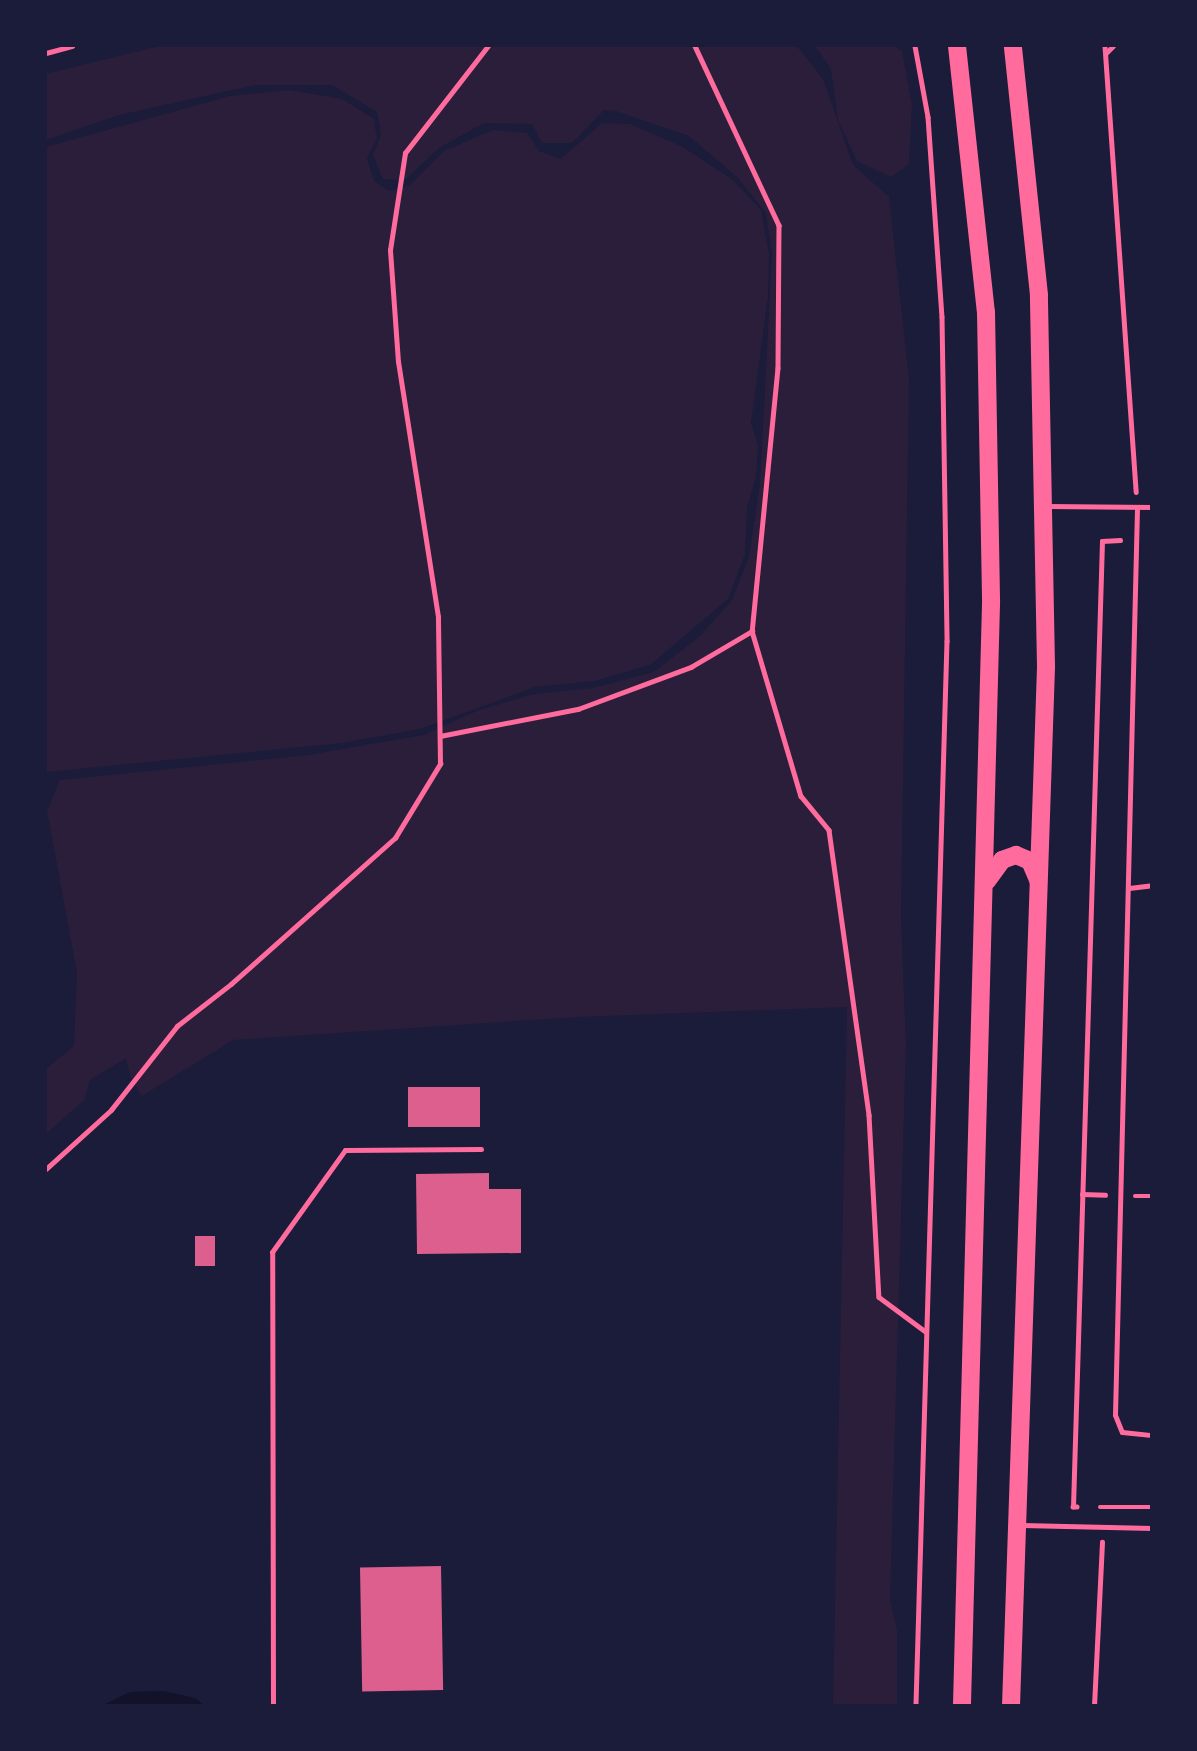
<!DOCTYPE html>
<html>
<head>
<meta charset="utf-8">
<style>
	body { margin:0 }
	#map { position:relative; width:1197px; height:1751px; overflow:hidden; background:#1b1b3a; font-family:"DM Sans",sans-serif }
	div>[style] { position:absolute }
	.green>* { inset:0; background:#2a1e3b }
	.water>* { inset:0; background:#12122b }
	.building>* { inset:0; background:#dd5f8e; transform-origin:0 0 }
	.path>* { height:4.5px; margin:-2.25px; padding:0 2.25px; transform-origin:2.25px; border-radius:2.25px; background:#ff6b9d }
	.service>* { height:5px; margin:-2.5px; padding:0 2.5px; transform-origin:2.5px; border-radius:2.5px; background:#ff6b9d }
	.primary>* { height:18px; margin:-9px; padding:0 9px; transform-origin:9px; border-radius:9px; background:#ff6b9d }
	span { translate:-50% -50%; white-space:nowrap; text-align:center; line-height:1.15; -webkit-text-stroke:5px #1b1b3a; paint-order:stroke }
	.frame { position:absolute; inset:0; border:47px solid #1b1b3a; pointer-events:none }
</style>
</head>
<body>
<div id="map">
	<div class="green">
		<div style="clip-path:polygon(160px 46px,797px 46px,823px 79px,853px 165px,889px 197px,909px 379px,901px 918px,906px 1044px,890px 1600px,897px 1631px,897px 1705px,833px 1705px,847px 1007px,577px 1017px,233px 1040px,142px 1096px,130px 1076px,126px 1058px,90px 1080px,84px 1100px,46px 1134px,46px 1069px,74px 1046px,77px 973px,47px 811px,60px 780px,308px 755px,424px 735px,479px 710px,534px 694px,593px 688px,654px 672px,700px 636px,732px 600px,749px 557px,760px 483px,772px 254px,766px 213px,738px 178px,689px 136px,616px 111px,604px 110px,572px 143px,542px 143px,532px 124px,484px 123px,439px 148px,405px 180px,383px 179px,373px 155px,381px 135px,377px 112px,332px 85px,255px 85px,119px 115px,46px 140px,46px 74px)"></div>
		<div style="clip-path:polygon(815px 46px,894px 46px,902px 51px,912px 105px,909px 164px,891px 177px,857px 161px,838px 120px,831px 69px)"></div>
		<div style="clip-path:polygon(290px 90px,342px 99px,374px 119px,377px 139px,367px 158px,374px 181px,389px 191px,410px 185px,444px 151px,493px 130px,527px 133px,539px 151px,561px 159px,602px 123px,630px 124px,681px 146px,732px 179px,761px 210px,769px 254px,768px 296px,751px 423px,758px 445px,756px 477px,747px 507px,745px 554px,728px 599px,650px 665px,594px 681px,535px 687px,420px 729px,342px 743px,46px 772px,46px 147px,230px 96px)"></div>
	</div>
	<div class="water">
		<div style="clip-path:polygon(164px 1691px,195px 1698px,204px 1705px,103px 1705px,130px 1692px)"></div>
	</div>
	<div class="building">
		<div style="left:480px;top:1087px;width:40px;height:72px;rotate:90deg"></div>
		<div style="clip-path:polygon(489px 1173px,489px 1189px,521px 1189px,521px 1253px,417px 1254px,416px 1174px)"></div>
		<div style="left:195px;top:1236px;width:20px;height:30px"></div>
		<div style="left:441px;top:1566px;width:124px;height:81px;rotate:89deg"></div>
	</div>
	<div class="path">
		<div style="left:695px;top:46px;width:198px;rotate:64.9deg"></div>
		<div style="left:779px;top:225px;width:143px;rotate:90.4deg"></div>
		<div style="left:778px;top:368px;width:264px;rotate:95.6deg"></div>
		<div style="left:752px;top:631px;width:172px;rotate:73.5deg"></div>
		<div style="left:801px;top:796px;width:44px;rotate:50.5deg"></div>
		<div style="left:829px;top:830px;width:288px;rotate:82deg"></div>
		<div style="left:869px;top:1115px;width:182px;rotate:86.9deg"></div>
		<div style="left:879px;top:1297px;width:57px;rotate:36.5deg"></div>
		<div style="left:915px;top:46px;width:72px;rotate:79.6deg"></div>
		<div style="left:928px;top:117px;width:200px;rotate:86deg"></div>
		<div style="left:942px;top:317px;width:324px;rotate:89.1deg"></div>
		<div style="left:947px;top:641px;width:1065px;rotate:91.67deg"></div>
		<div style="left:1105px;top:46px;width:447px;rotate:86deg"></div>
		<div style="left:46px;top:53px;width:27px;rotate:-15deg"></div>
		<div style="left:1106px;top:53px;width:10px;rotate:-45deg"></div>
		<div style="left:440px;top:736px;width:141px;rotate:-11.1deg"></div>
		<div style="left:578px;top:709px;width:121px;rotate:-20.4deg"></div>
		<div style="left:691px;top:667px;width:71px;rotate:-30.5deg"></div>
		<div style="left:46px;top:1169px;width:88px;rotate:-42.2deg"></div>
		<div style="left:111px;top:1110px;width:107px;rotate:-51.8deg"></div>
		<div style="left:177px;top:1026px;width:68px;rotate:-37.9deg"></div>
		<div style="left:231px;top:984px;width:220px;rotate:-41.7deg"></div>
		<div style="left:395px;top:838px;width:87px;rotate:-58.7deg"></div>
		<div style="left:440px;top:764px;width:147px;rotate:-90.8deg"></div>
		<div style="left:438px;top:617px;width:258px;rotate:-98.9deg"></div>
		<div style="left:398px;top:362px;width:112px;rotate:-94.1deg"></div>
		<div style="left:390px;top:250px;width:98px;rotate:-81.2deg"></div>
		<div style="left:405px;top:153px;width:135px;rotate:-52.2deg"></div>
		<div style="left:1082px;top:1194px;width:23px;rotate:2deg"></div>
		<div style="left:1135px;top:1196px;width:17px"></div>
		<div style="left:1077px;top:1507px;width:4px;rotate:180deg"></div>
		<div style="left:1073px;top:1507px;width:966px;rotate:-88.28deg"></div>
		<div style="left:1102px;top:541px;width:18px;rotate:-3deg"></div>
		<div style="left:1100px;top:1507px;width:52px"></div>
		<div style="left:1094px;top:1706px;width:164px;rotate:-87.2deg"></div>
	</div>
	<div class="service">
		<div style="left:1048px;top:506px;width:104px;rotate:0.6deg"></div>
		<div style="left:1137px;top:508px;width:907px;rotate:91.39deg"></div>
		<div style="left:1115px;top:1415px;width:18px;rotate:68deg"></div>
		<div style="left:1122px;top:1432px;width:30px;rotate:6deg"></div>
		<div style="left:1129px;top:888px;width:23px;rotate:-7deg"></div>
		<div style="left:1022px;top:1525px;width:130px;rotate:1.3deg"></div>
		<div style="left:273px;top:1706px;width:454px;rotate:-90.1deg"></div>
		<div style="left:272px;top:1252px;width:125px;rotate:-54.4deg"></div>
		<div style="left:345px;top:1150px;width:136px;rotate:-0.4deg"></div>
	</div>
	<div class="primary">
		<div style="left:957px;top:46px;width:268px;rotate:83.8deg"></div>
		<div style="left:986px;top:312px;width:292px;rotate:89deg"></div>
		<div style="left:991px;top:604px;width:1102px;rotate:91.51deg"></div>
		<div style="left:987px;top:881px;width:26px;rotate:-54deg"></div>
		<div style="left:1002px;top:860px;width:15px;rotate:-20deg"></div>
		<div style="left:1016px;top:855px;width:15px;rotate:23deg"></div>
		<div style="left:1030px;top:861px;width:21px;rotate:67deg"></div>
		<div style="left:1011px;top:1706px;width:1041px;rotate:-88.07deg"></div>
		<div style="left:1046px;top:666px;width:371px;rotate:-91.1deg"></div>
		<div style="left:1039px;top:295px;width:250px;rotate:-96deg"></div>
	</div>
	<div class="frame"></div>
</div>
</body>
</html>
